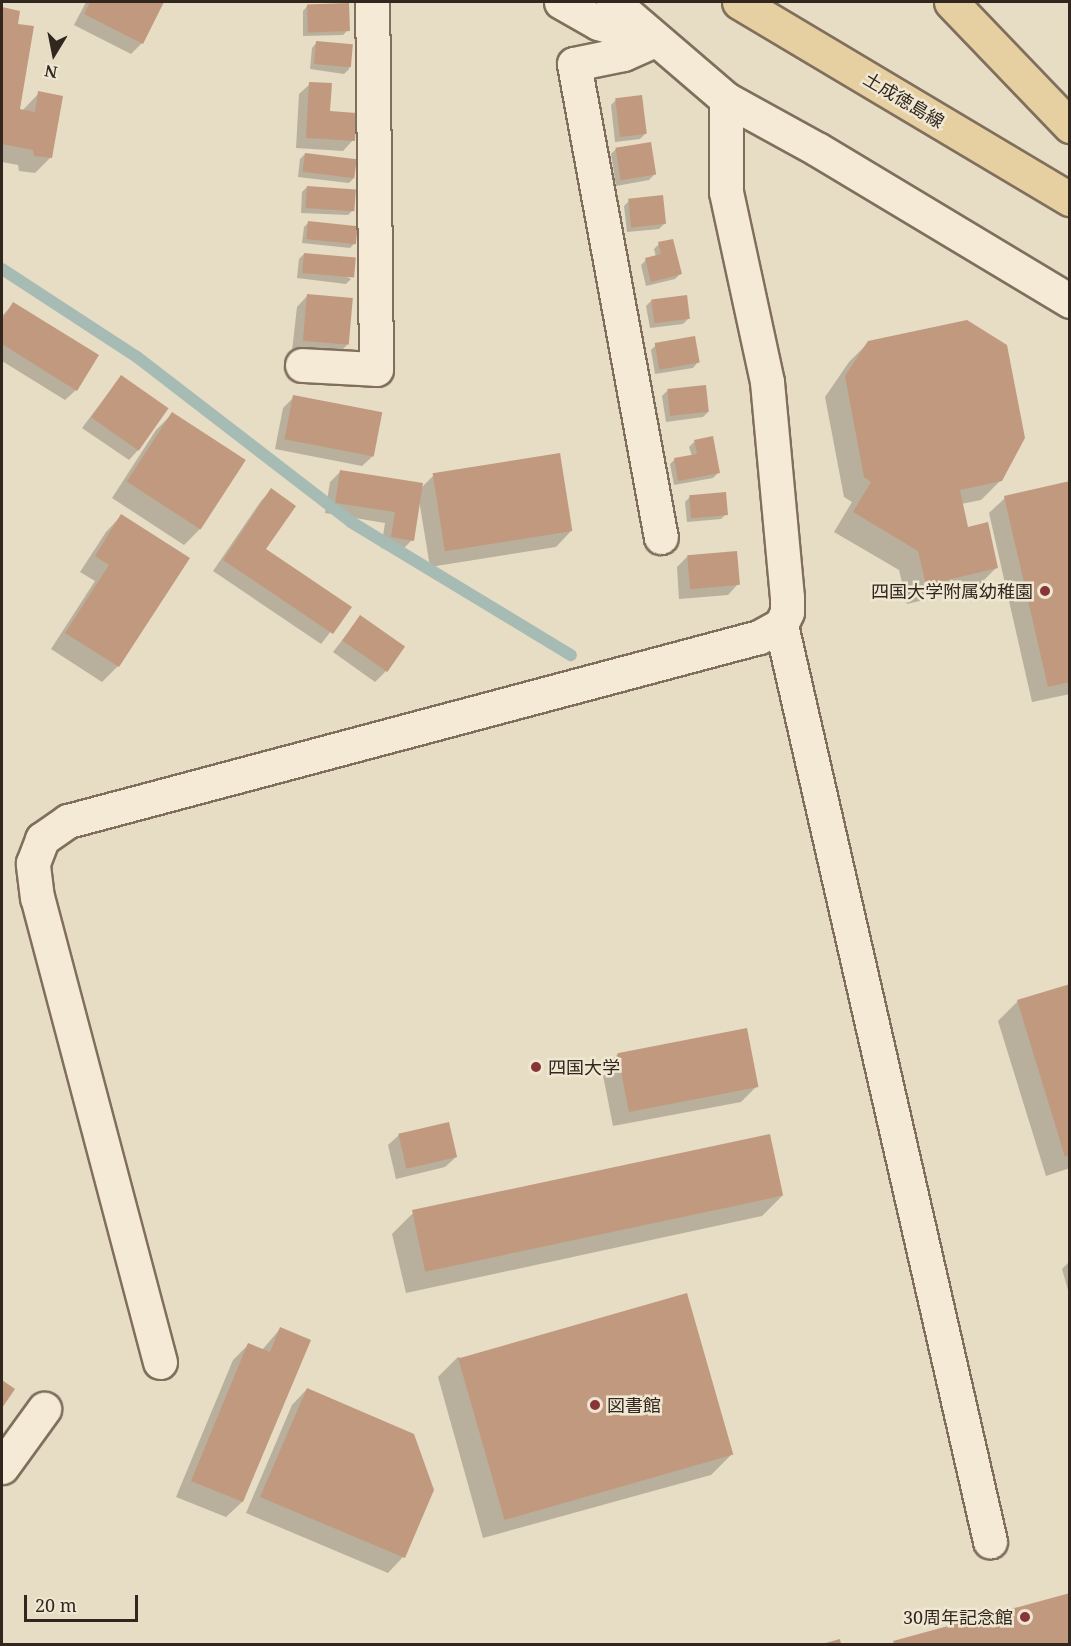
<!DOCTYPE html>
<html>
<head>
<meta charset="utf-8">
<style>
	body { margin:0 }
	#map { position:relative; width:1071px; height:1646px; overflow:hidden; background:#e7dcc4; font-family:"Noto Serif","Noto Sans JP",serif }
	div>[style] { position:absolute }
	.shadow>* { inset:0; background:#0003 }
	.stream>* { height:12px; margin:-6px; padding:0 6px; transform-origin:6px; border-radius:6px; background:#a5bbb4 }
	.building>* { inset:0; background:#c1997f; transform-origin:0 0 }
	.roads { filter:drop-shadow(2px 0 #806f5d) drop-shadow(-2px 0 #806f5d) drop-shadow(0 2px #806f5d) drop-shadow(0 -2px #806f5d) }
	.minor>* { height:33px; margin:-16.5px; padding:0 16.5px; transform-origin:16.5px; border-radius:16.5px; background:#f4ead6 }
	.major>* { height:33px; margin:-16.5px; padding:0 16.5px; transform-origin:16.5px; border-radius:16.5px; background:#e6cfa0 }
	.dots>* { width:16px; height:16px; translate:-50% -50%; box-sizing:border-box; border:3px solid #f0e7d2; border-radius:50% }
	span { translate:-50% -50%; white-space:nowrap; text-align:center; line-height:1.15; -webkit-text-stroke:5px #f0e7d2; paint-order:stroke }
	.street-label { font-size:18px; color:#32271f }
	.poi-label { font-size:18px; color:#32271f }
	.right { translate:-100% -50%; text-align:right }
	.left { translate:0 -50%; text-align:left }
	.frame { position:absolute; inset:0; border:3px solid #32271f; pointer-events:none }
	.north { position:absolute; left:24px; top:24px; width:60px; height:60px; -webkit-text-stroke:4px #f0e7d2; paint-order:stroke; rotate:190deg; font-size:16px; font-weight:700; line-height:24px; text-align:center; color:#32271f }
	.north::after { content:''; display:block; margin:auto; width:21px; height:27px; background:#32271f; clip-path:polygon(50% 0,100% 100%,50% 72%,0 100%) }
	.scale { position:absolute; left:24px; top:1595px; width:114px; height:27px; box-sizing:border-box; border:3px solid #32271f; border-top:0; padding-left:8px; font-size:18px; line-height:21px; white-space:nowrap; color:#32271f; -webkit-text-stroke:4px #f0e7d2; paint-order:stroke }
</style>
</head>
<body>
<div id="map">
	<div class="shadow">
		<div style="clip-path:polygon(86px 2px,163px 2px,142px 43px,131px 54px,74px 25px)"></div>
		<div style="clip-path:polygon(308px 5px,348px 30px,343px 35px,303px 36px,303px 11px)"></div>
		<div style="clip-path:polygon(2px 9px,19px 12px,16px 25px,18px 111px,22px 111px,39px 93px,51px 157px,35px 173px,19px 171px,18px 165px,2px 162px)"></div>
		<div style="clip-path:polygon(317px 42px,351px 45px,349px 69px,344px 74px,310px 69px,312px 48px)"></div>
		<div style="clip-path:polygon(310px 84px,329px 112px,353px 140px,343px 151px,296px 148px,299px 94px)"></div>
		<div style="clip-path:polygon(616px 100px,645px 134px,640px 139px,615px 142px,611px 105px)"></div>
		<div style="clip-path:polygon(616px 149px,654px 175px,649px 180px,616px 186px,611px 154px)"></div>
		<div style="clip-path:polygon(305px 154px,354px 178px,349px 183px,298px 177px,300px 159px)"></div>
		<div style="clip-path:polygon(307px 187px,353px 210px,348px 215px,301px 213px,302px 192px)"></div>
		<div style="clip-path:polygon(629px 201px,665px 223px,659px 229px,627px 232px,624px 206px)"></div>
		<div style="clip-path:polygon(309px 222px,355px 243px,350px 248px,302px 243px,304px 227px)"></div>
		<div style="clip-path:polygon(659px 244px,680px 274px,675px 279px,646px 286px,641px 265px,646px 260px,656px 257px,654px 249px)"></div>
		<div style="clip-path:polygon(304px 254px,351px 279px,346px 284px,297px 278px,299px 259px)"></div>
		<div style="clip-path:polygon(307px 296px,347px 345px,336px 356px,292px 351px,297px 307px)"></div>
		<div style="clip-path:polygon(651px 301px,688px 319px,683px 324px,650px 328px,646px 306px)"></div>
		<div style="clip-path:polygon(13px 304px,76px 390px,65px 400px,2px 361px,2px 316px)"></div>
		<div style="clip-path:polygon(869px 342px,1001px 480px,981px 500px,961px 504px,967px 528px,997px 567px,977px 587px,907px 604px,899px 570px,834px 532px,852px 502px,844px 497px,825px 397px,849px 362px)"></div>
		<div style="clip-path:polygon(656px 345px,698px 362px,693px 368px,655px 374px,651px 350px)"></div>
		<div style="clip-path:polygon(121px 376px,139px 449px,129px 460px,82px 428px)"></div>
		<div style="clip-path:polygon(667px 391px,708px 412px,703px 417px,666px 422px,662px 396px)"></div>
		<div style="clip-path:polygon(294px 397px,373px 456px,362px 466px,275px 449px,283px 408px)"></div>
		<div style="clip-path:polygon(172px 414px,200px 529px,184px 545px,112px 498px,156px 430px)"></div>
		<div style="clip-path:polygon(694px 442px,718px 473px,713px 478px,674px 485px,670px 464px,675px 459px,692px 456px,689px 447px)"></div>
		<div style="clip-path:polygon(341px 471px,420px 489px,433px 476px,571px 531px,556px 547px,430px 567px,419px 500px,412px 540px,401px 551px,381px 548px,385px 523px,325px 513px,330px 482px)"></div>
		<div style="clip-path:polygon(1070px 483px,1070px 694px,1032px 702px,989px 513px,1005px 498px)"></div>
		<div style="clip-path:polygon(271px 490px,264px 550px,350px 607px,321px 644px,213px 571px,261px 501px)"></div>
		<div style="clip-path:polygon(690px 497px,726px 514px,721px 519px,687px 522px,685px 502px)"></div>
		<div style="clip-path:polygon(121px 516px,118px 666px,102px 682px,51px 649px,95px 581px,80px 572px,106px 532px)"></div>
		<div style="clip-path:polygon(687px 557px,738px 584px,728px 595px,679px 599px,677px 567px)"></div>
		<div style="clip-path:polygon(360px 617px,386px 671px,375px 682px,333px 652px)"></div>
		<div style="clip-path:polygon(1070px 985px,1070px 1168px,1046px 1176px,998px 1021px,1018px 1001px)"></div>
		<div style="clip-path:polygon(618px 1054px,757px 1086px,741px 1102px,613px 1126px,602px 1070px)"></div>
		<div style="clip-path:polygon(399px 1135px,456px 1157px,445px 1167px,396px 1179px,388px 1145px)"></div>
		<div style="clip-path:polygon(782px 1196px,762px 1216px,406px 1293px,392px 1234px,412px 1214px)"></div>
		<div style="clip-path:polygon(1070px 1261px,1070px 1297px,1062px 1269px)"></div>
		<div style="clip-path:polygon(280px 1329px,242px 1502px,226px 1517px,176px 1497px,233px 1360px,249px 1344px,262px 1350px)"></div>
		<div style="clip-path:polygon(458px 1357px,731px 1455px,711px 1475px,483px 1538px,438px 1377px)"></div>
		<div style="clip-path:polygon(307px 1389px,403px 1557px,388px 1573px,246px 1513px,292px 1405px)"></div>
		<div style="clip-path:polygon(1070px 1595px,1070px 1644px,892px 1644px,894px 1643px)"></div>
	</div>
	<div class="stream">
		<div style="left:2px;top:269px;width:161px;rotate:33.1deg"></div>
		<div style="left:137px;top:357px;width:270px;rotate:37.6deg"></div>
		<div style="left:351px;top:522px;width:257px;rotate:31.2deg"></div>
	</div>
	<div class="building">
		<div style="clip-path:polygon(90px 2px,164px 2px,143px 44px,84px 14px)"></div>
		<div style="left:349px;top:3px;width:28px;height:42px;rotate:88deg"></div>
		<div style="clip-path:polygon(2px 7px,20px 11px,18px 24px,34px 26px,20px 109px,35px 112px,38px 91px,63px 96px,52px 158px,34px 156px,33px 150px,2px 144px)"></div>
		<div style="left:316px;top:41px;width:37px;height:23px;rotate:5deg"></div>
		<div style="clip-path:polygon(309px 82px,332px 83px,330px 111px,356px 113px,355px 141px,306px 138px)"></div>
		<div style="left:642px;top:95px;width:39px;height:27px;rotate:83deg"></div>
		<div style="left:651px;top:142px;width:33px;height:36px;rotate:81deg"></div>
		<div style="left:305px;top:153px;width:52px;height:19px;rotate:7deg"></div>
		<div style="left:307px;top:186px;width:49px;height:22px;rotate:4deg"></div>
		<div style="left:663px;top:195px;width:29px;height:35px;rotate:84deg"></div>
		<div style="left:308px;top:221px;width:50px;height:18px;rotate:6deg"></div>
		<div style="clip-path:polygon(673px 239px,682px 274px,651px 282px,645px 258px,661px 254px,658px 242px)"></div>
		<div style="left:304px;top:253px;width:52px;height:20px;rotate:5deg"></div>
		<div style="left:307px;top:294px;width:46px;height:47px;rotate:5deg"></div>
		<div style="left:687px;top:295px;width:24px;height:36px;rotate:83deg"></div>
		<div style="clip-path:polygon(13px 302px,99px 355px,77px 391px,2px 344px,2px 320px)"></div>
		<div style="clip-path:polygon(967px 320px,1007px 345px,1025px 438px,1002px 481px,960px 490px,968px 527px,988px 522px,998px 568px,926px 585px,918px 551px,853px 512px,871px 482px,864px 477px,845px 376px,868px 341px)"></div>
		<div style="left:695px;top:336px;width:27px;height:41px;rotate:80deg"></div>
		<div style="left:121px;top:375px;width:58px;height:52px;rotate:35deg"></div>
		<div style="left:706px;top:385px;width:27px;height:39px;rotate:84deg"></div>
		<div style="left:293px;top:395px;width:91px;height:45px;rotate:11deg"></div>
		<div style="left:172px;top:412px;width:88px;height:83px;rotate:33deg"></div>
		<div style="clip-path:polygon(713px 436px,720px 473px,678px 481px,674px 458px,697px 454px,694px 440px)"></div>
		<div style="left:560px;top:453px;width:79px;height:129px;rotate:81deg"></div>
		<div style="clip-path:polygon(340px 470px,423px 483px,414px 541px,391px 537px,395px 512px,335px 503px)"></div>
		<div style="clip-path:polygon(1070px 481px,1070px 682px,1048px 687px,1004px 496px)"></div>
		<div style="clip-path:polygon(271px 488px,296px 506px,266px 549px,352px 607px,333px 634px,223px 560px)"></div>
		<div style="left:726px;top:492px;width:23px;height:37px;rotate:85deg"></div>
		<div style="clip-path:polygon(121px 514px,190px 558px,119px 667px,65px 633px,109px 565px,95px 556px)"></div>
		<div style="left:737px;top:551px;width:34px;height:50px;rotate:85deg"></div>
		<div style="left:360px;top:615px;width:55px;height:31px;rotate:35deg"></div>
		<div style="clip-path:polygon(1070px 984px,1070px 1155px,1065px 1157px,1017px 1000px)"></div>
		<div style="left:747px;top:1028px;width:60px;height:132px;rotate:79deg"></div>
		<div style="left:449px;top:1122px;width:36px;height:52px;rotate:77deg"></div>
		<div style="left:770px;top:1134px;width:63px;height:366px;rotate:78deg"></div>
		<div style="left:687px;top:1293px;width:168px;height:238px;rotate:74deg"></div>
		<div style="clip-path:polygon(280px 1327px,311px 1340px,243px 1502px,191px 1481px,248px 1343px,270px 1352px)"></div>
		<div style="clip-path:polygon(2px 1380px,15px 1389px,2px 1408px)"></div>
		<div style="clip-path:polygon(307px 1388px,414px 1434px,434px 1490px,405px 1558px,260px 1497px)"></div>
		<div style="clip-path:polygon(1070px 1593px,1070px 1644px,894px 1644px,893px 1641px)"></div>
		<div style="clip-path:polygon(840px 1639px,841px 1644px,822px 1644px)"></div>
	</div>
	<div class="roads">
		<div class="minor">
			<div style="left:561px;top:2px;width:43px;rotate:29.6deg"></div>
			<div style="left:598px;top:23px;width:52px;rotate:16.7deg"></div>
			<div style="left:613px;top:2px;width:149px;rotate:40.6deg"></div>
			<div style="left:726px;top:99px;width:104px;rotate:28.8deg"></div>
			<div style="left:817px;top:149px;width:295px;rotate:31deg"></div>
			<div style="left:655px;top:40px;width:35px;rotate:156deg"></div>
			<div style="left:623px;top:54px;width:50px;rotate:168.5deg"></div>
			<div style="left:574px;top:64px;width:481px;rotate:79.6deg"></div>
			<div style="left:726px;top:99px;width:93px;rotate:90deg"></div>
			<div style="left:726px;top:192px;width:194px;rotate:77.8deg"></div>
			<div style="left:767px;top:382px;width:216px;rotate:84.7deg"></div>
			<div style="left:787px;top:597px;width:15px;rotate:90deg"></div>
			<div style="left:787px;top:612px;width:14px;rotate:115deg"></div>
			<div style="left:781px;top:625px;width:940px;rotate:77.15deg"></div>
			<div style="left:302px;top:365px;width:74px;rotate:3.1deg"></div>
			<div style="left:376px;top:369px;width:367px;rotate:-90.6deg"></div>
			<div style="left:160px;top:1362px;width:480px;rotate:-104.8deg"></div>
			<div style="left:37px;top:898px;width:35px;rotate:-97deg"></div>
			<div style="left:33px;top:863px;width:26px;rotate:-69deg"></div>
			<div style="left:42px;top:839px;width:32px;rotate:-35deg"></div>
			<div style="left:68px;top:821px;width:715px;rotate:-14.91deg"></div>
			<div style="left:759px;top:637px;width:25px;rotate:-29deg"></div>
			<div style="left:2px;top:1467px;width:72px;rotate:-54.1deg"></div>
		</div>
		<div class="major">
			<div style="left:739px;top:2px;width:385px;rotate:30.8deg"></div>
			<div style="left:951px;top:2px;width:172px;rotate:46.2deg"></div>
		</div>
	</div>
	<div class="dots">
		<div style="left:1045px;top:591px;background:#873537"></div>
		<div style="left:536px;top:1067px;background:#873537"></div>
		<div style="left:595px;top:1405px;background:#873537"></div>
		<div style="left:1025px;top:1617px;background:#873537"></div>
	</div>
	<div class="street-label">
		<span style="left:904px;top:100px;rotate:31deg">土成徳島線</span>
	</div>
	<div class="poi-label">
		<span class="right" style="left:1033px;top:591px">四国大学附属幼稚園</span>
		<span class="left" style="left:548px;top:1067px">四国大学</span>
		<span class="left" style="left:607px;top:1405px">図書館</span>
		<span class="right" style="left:1013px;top:1617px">30周年記念館</span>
	</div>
	<div class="frame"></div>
	<div class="north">N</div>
	<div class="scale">20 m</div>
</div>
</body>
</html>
